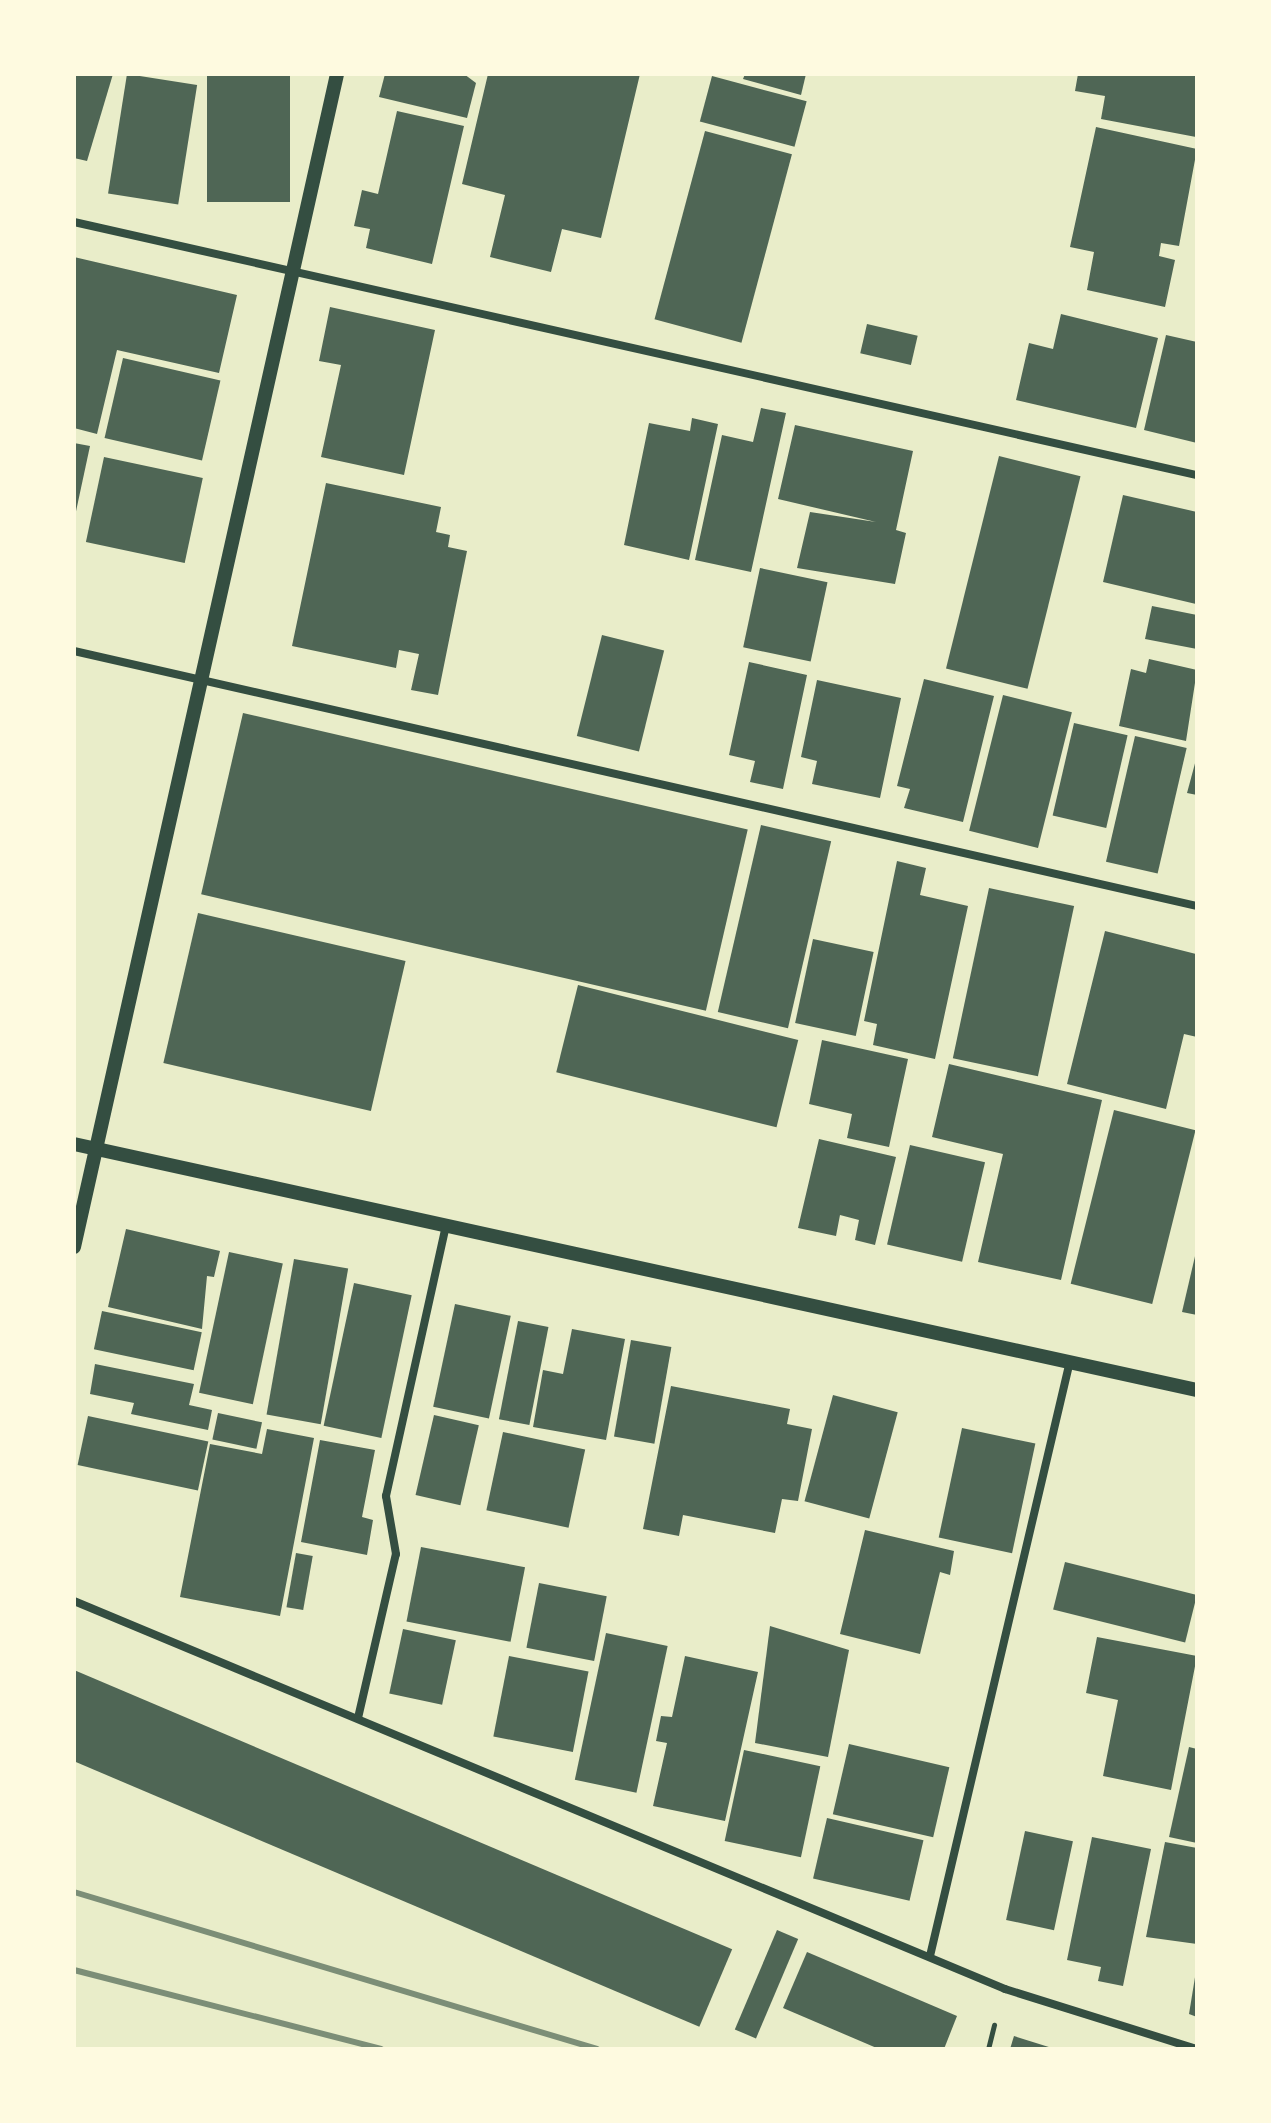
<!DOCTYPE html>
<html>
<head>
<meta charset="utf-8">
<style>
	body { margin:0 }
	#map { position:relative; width:1271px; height:2123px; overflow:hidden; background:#e9edc9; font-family:"Source Serif 4",serif }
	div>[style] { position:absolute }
	.building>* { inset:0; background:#4f6655; transform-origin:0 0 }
	.path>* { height:5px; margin:-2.5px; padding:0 2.5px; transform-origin:2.5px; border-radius:2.5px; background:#344e41 }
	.minor>* { height:8px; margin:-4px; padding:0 4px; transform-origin:4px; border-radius:4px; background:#344e41 }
	.tertiary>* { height:14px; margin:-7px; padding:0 7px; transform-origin:7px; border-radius:7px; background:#344e41 }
	.rail>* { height:6px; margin:-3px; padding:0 3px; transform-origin:3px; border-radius:3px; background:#7c8e77 }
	span { translate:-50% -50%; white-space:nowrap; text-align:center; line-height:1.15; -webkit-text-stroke:7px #fefae0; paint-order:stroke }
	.frame { position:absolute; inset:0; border:76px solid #fefae0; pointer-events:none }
</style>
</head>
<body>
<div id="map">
	<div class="building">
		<div style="clip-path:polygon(74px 74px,113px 74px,87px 161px,74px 158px)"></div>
		<div style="left:127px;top:74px;width:71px;height:121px;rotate:9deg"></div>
		<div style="left:207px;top:74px;width:83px;height:128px"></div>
		<div style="clip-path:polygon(385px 74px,464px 74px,476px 83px,467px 118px,379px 97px)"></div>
		<div style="clip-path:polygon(488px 74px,640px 74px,601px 238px,562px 229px,551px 272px,490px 257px,505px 195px,462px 184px)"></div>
		<div style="clip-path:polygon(745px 74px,806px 74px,801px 95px,743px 79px)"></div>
		<div style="clip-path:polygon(1078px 74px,1197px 74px,1196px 137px,1101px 119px,1105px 96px,1075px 91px)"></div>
		<div style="left:712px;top:76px;width:98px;height:47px;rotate:15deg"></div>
		<div style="clip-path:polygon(397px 111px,464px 126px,432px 264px,366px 248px,370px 229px,354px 226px,362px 190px,378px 194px)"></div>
		<div style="clip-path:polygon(1096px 127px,1197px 149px,1179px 246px,1161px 243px,1159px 256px,1175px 260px,1165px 307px,1087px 290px,1094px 252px,1070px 247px)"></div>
		<div style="left:705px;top:131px;width:90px;height:195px;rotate:15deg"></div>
		<div style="clip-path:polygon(74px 257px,237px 295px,219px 373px,117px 350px,97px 434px,74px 428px)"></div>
		<div style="clip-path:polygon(330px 307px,435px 330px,404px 475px,321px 457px,341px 365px,319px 361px)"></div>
		<div style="clip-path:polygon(1061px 314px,1158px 338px,1136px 428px,1016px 400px,1029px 343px,1053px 349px)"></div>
		<div style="left:867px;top:324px;width:52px;height:30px;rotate:13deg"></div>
		<div style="clip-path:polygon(1166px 335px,1197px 342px,1197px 443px,1144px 430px)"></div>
		<div style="left:123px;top:358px;width:100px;height:82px;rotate:13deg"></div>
		<div style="clip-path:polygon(761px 408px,786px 413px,751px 572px,695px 560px,722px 435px,753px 442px)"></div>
		<div style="clip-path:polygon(692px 418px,718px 424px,689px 560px,624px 545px,649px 423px,690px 431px)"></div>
		<div style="clip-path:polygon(795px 425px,913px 451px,896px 530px,906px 533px,895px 584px,797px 568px,810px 512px,876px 522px,778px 499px)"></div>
		<div style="clip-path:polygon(74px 443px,90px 446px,75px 516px,74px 516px)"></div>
		<div style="left:999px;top:456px;width:84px;height:219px;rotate:14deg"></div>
		<div style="left:104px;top:457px;width:101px;height:87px;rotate:12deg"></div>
		<div style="clip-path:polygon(326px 483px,441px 507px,436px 532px,450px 535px,448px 547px,467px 551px,438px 695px,411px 690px,419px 654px,399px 650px,396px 668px,292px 646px)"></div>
		<div style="clip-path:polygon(1123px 495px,1197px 512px,1196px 604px,1103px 582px)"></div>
		<div style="left:760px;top:568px;width:69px;height:81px;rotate:12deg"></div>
		<div style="clip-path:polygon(1152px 606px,1197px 615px,1197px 649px,1145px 639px)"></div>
		<div style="left:602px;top:635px;width:64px;height:104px;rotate:14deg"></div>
		<div style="clip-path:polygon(1149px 659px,1197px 670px,1186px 741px,1119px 726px,1131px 669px,1146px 673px)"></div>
		<div style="clip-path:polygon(749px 662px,807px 675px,783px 789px,750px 782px,755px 761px,729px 755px)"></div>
		<div style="clip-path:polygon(924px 679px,994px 696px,963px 822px,904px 808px,910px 789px,897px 786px)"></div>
		<div style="clip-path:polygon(817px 680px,901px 698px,880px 798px,812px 784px,817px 761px,801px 757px)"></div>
		<div style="left:1003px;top:695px;width:71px;height:140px;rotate:14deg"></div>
		<div style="left:243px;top:713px;width:518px;height:186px;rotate:13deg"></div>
		<div style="left:1074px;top:723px;width:55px;height:95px;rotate:13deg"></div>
		<div style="left:1135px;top:736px;width:53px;height:129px;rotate:13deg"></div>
		<div style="clip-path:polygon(1197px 756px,1197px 795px,1187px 793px)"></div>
		<div style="left:761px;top:825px;width:72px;height:192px;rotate:13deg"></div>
		<div style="clip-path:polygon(897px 861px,926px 868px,920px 895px,968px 906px,935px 1059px,873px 1045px,877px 1024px,864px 1021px)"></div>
		<div style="left:989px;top:888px;width:87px;height:174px;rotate:12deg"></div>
		<div style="left:198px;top:913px;width:213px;height:154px;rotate:13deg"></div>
		<div style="clip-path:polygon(1105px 931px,1196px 954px,1197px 1037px,1184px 1034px,1166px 1109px,1067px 1084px)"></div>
		<div style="left:813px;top:939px;width:62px;height:86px;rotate:12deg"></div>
		<div style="left:578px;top:985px;width:227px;height:90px;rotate:14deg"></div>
		<div style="clip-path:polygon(822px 1040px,908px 1059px,889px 1147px,847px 1138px,852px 1114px,809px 1104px)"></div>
		<div style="clip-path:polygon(949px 1064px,1102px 1100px,1061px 1280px,978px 1262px,1003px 1154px,932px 1137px)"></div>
		<div style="left:1114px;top:1110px;width:84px;height:179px;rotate:14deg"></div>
		<div style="clip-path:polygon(819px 1139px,896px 1157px,875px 1245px,855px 1240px,859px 1220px,840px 1215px,836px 1236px,798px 1228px)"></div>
		<div style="left:910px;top:1145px;width:77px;height:102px;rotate:13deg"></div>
		<div style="clip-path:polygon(126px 1229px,220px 1251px,214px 1277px,207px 1276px,202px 1329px,108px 1307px)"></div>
		<div style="left:229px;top:1252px;width:55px;height:144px;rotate:12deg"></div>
		<div style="clip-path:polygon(1196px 1252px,1197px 1252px,1197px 1315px,1182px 1312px)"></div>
		<div style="left:294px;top:1259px;width:55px;height:158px;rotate:10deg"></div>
		<div style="left:354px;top:1283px;width:59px;height:146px;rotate:12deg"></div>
		<div style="left:455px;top:1304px;width:57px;height:105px;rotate:12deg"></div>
		<div style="left:102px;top:1311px;width:102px;height:39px;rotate:12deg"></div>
		<div style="left:518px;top:1321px;width:31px;height:100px;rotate:11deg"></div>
		<div style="clip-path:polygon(572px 1329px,625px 1339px,606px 1440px,533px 1427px,543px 1370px,563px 1374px)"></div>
		<div style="left:631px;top:1340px;width:41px;height:98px;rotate:10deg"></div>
		<div style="clip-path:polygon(95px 1364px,194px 1384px,189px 1405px,212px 1410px,208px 1430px,131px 1414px,134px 1403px,90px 1394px)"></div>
		<div style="clip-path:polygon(671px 1386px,790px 1409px,787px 1424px,812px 1429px,798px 1501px,782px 1499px,775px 1533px,683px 1515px,679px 1536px,643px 1529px)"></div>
		<div style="left:833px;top:1395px;width:67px;height:110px;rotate:15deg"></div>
		<div style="left:218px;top:1413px;width:45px;height:27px;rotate:12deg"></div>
		<div style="left:434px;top:1415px;width:46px;height:82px;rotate:13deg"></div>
		<div style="left:88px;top:1416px;width:123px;height:50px;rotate:12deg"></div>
		<div style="left:962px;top:1428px;width:75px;height:112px;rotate:12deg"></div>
		<div style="clip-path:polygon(267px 1429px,314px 1438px,280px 1616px,180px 1597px,210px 1444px,262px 1454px)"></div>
		<div style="left:503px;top:1432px;width:84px;height:80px;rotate:12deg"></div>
		<div style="clip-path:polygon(320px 1440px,375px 1450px,362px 1517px,373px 1520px,367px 1555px,301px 1542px)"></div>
		<div style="clip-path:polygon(865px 1530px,954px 1551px,950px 1575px,940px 1572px,920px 1654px,840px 1634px)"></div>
		<div style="left:421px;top:1547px;width:106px;height:76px;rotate:11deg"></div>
		<div style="left:296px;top:1553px;width:17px;height:55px;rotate:10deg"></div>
		<div style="left:1065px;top:1562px;width:136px;height:49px;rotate:14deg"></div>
		<div style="left:539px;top:1583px;width:69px;height:66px;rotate:11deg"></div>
		<div style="clip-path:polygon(770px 1626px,849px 1650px,828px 1757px,755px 1743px)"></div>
		<div style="left:403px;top:1629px;width:54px;height:66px;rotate:12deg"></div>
		<div style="left:606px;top:1633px;width:63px;height:150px;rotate:12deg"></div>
		<div style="clip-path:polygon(1097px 1637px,1197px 1656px,1171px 1790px,1103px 1776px,1118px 1700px,1086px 1693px)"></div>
		<div style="left:509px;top:1656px;width:81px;height:82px;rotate:11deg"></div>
		<div style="clip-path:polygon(685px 1656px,758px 1672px,725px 1821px,653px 1806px,667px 1743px,656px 1741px,661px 1716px,672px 1717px)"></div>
		<div style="left:74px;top:1670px;width:715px;height:84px;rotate:23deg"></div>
		<div style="left:849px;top:1744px;width:103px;height:72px;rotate:13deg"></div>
		<div style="clip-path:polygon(1189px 1747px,1197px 1749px,1197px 1843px,1169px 1837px)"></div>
		<div style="left:744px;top:1750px;width:78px;height:93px;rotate:12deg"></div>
		<div style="left:827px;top:1818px;width:99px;height:62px;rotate:13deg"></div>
		<div style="left:1025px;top:1831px;width:49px;height:91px;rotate:12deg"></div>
		<div style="clip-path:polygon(1092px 1837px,1151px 1849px,1123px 1986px,1098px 1981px,1101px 1967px,1067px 1960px)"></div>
		<div style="clip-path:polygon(1165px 1842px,1197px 1848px,1197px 1944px,1146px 1937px)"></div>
		<div style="left:777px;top:1930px;width:23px;height:108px;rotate:23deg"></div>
		<div style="clip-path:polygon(807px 1952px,957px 2016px,944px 2049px,879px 2049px,783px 2008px)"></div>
		<div style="clip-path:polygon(1197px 1965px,1197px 2017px,1189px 2014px)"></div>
		<div style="clip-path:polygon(1014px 2036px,1052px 2048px,1052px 2049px,1010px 2049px)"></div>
	</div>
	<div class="path">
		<div style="left:988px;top:2049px;width:25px;rotate:-76deg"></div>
	</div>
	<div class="minor">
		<div style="left:74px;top:222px;width:1151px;rotate:12.7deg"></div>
		<div style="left:74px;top:651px;width:1152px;rotate:12.79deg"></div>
		<div style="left:74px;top:1601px;width:1009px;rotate:22.62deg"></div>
		<div style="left:1005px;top:1989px;width:201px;rotate:17.4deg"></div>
		<div style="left:358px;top:1718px;width:168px;rotate:-77deg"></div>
		<div style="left:396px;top:1554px;width:59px;rotate:-99.8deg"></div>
		<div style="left:386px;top:1496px;width:278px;rotate:-77.5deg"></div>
		<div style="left:930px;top:1956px;width:611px;rotate:-76.76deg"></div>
	</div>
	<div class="tertiary">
		<div style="left:74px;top:1144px;width:1150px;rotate:12.36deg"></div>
		<div style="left:74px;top:1247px;width:1202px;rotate:-77.36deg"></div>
	</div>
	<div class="rail">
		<div style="left:74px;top:1892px;width:546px;rotate:16.71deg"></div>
		<div style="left:74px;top:1970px;width:317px;rotate:14.4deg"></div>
	</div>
	<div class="frame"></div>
</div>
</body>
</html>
